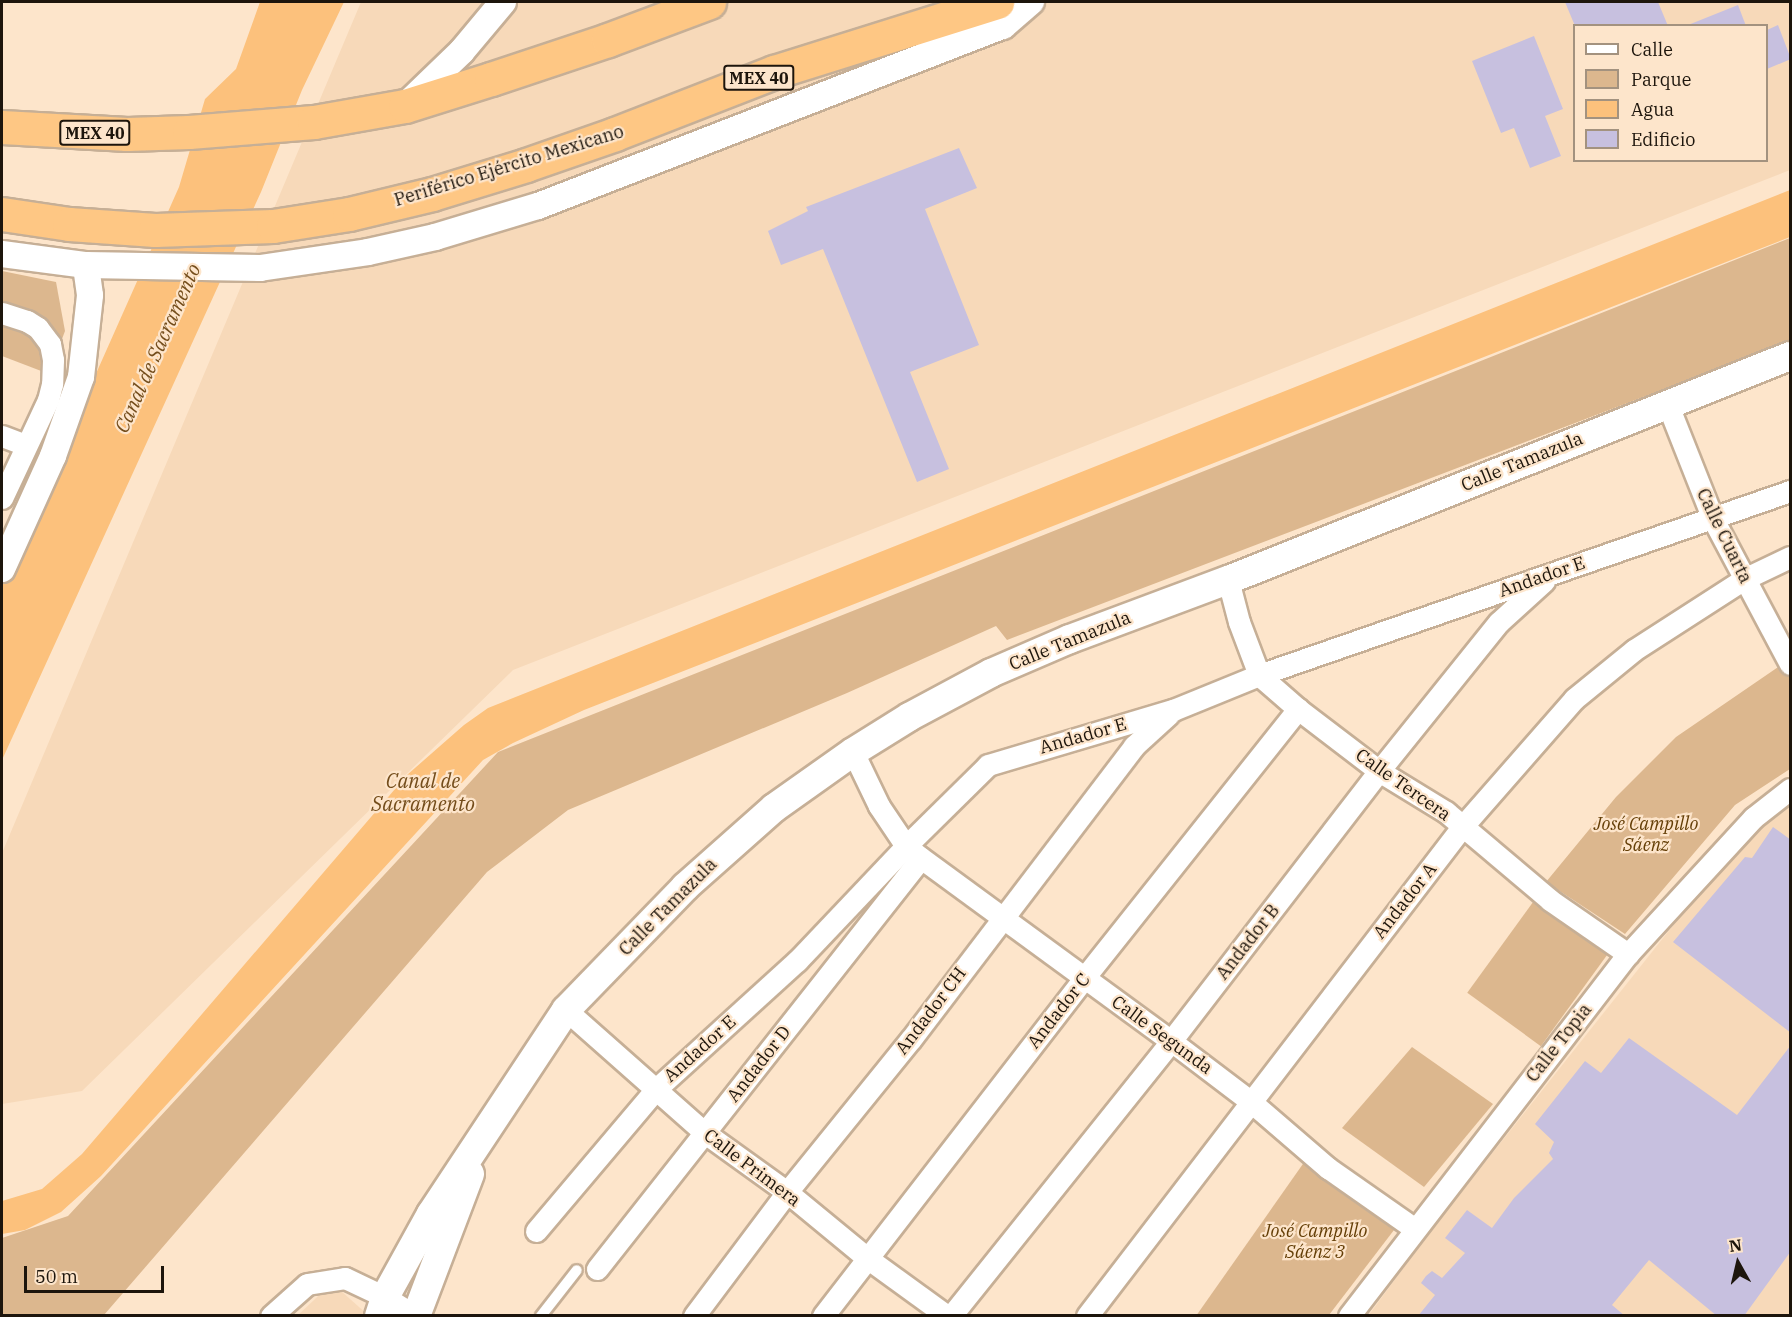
<!DOCTYPE html>
<html>
<head>
<meta charset="utf-8">
<style>
	body { margin:0 }
	#map { position:relative; width:1792px; height:1317px; overflow:hidden; background:#fde5cb; font-family:"IBM Plex Serif",serif }
	div>[style] { position:absolute }
	.built>* { inset:0; background:#f7d9b9 }
	.green>* { inset:0; background:#dcb78e; transform-origin:0 0 }
	.water>* { inset:0; background:#fcc17c }
	.building>* { inset:0; background:#c7c0df }
	.roads { filter:drop-shadow(2px 0 #c6af96) drop-shadow(-2px 0 #c6af96) drop-shadow(0 2px #c6af96) drop-shadow(0 -2px #c6af96) }
	.service>* { height:10px; margin:-5px; padding:0 5px; transform-origin:5px; border-radius:5px; background:#fff }
	.minor>* { height:21px; margin:-10.5px; padding:0 10.5px; transform-origin:10.5px; border-radius:10.5px; background:#fff }
	.tertiary>* { height:26px; margin:-13px; padding:0 13px; transform-origin:13px; border-radius:13px; background:#fff }
	.secondary>* { height:28px; margin:-14px; padding:0 14px; transform-origin:14px; border-radius:14px; background:#fff }
	.trunk>* { height:33px; margin:-16.5px; padding:0 16.5px; transform-origin:16.5px; border-radius:16.5px; background:#fec784 }
	span { translate:-50% -50%; white-space:nowrap; text-align:center; line-height:1.15; -webkit-text-stroke:4.5px #fde5cb; paint-order:stroke }
	.shield-label span { padding:2px 4px; background:#fde5cb; border:2px solid; border-radius:4px; -webkit-text-stroke-width:0 }
	.shield-label { font-size:16px; color:#1d150c; font-weight:700 }
	.street-label { font-size:18px; color:#1d150c }
	.park-label { font-size:18px; color:#643e06; font-style:italic }
	.water-label { font-size:20px; color:#744d1b; font-style:italic }
	.frame { position:absolute; inset:0; border:3px solid #1d150c; pointer-events:none }
	.legend { position:absolute; left:1573px; top:24px; width:195px; height:138px; box-sizing:border-box; background:#fde5cb; border:2px solid #a3927f; margin:0; padding:8px 10px; list-style:none; font-size:18px; color:#1d150c }
	.legend li { display:flex; align-items:center; gap:12px; height:30px }
	.legend b { width:30px; border:2px solid #a3927f }
	.north { position:absolute; left:1708px; top:1233px; width:60px; height:60px; -webkit-text-stroke:4px #fde5cb; paint-order:stroke; rotate:352deg; font-size:16px; font-weight:700; line-height:24px; text-align:center; color:#1d150c }
	.north::after { content:''; display:block; margin:auto; width:21px; height:27px; background:#1d150c; clip-path:polygon(50% 0,100% 100%,50% 72%,0 100%) }
	.scale { position:absolute; left:24px; top:1266px; width:140px; height:27px; box-sizing:border-box; border:3px solid #1d150c; border-top:0; padding-left:8px; font-size:18px; line-height:21px; white-space:nowrap; color:#1d150c; -webkit-text-stroke:4px #fde5cb; paint-order:stroke }
</style>
</head>
<body>
<div id="map">
	<div class="built">
		<div style="clip-path:polygon(evenodd,361px 2px,1790px 2px,1790px 170px,513px 670px,82px 1091px,2px 1104px,2px 853px,361px 2px,1574px 26px,1766px 26px,1766px 160px,1574px 160px,1574px 26px)"></div>
		<div style="clip-path:polygon(1790px 801px,1790px 1315px,1368px 1316px,1436px 1224px,1752px 826px)"></div>
		<div style="clip-path:polygon(332px 1283px,368px 1315px,297px 1316px)"></div>
	</div>
	<div class="green">
		<div style="clip-path:polygon(1790px 238px,1790px 341px,1007px 640px,996px 626px,847px 693px,568px 810px,487px 872px,104px 1315px,2px 1316px,2px 1238px,68px 1216px,498px 752px)"></div>
		<div style="clip-path:polygon(2px 271px,56px 282px,65px 331px,49px 374px,2px 356px)"></div>
		<div style="clip-path:polygon(1784px 663px,1790px 674px,1790px 769px,1735px 805px,1625px 934px,1546px 882px,1616px 797px,1676px 737px)"></div>
		<div style="left:1536px;top:898px;width:91px;height:117px;rotate:36deg"></div>
		<div style="clip-path:polygon(1412px 1047px,1493px 1104px,1424px 1187px,1342px 1128px)"></div>
		<div style="clip-path:polygon(1305px 1161px,1394px 1230px,1329px 1315px,1196px 1316px)"></div>
	</div>
	<div class="water">
		<div style="clip-path:polygon(260px 2px,344px 2px,302px 90px,261px 192px,2px 760px,2px 585px,179px 187px,205px 99px,236px 69px)"></div>
		<div style="clip-path:polygon(1790px 190px,1790px 237px,584px 710px,513px 743px,483px 760px,101px 1176px,61px 1212px,25px 1230px,2px 1234px,2px 1201px,42px 1189px,82px 1154px,407px 775px,464px 725px,488px 708px)"></div>
	</div>
	<div class="building">
		<div style="clip-path:polygon(1565px 2px,1658px 2px,1668px 26px,1575px 26px)"></div>
		<div style="clip-path:polygon(1738px 5px,1746px 26px,1688px 26px,1688px 25px)"></div>
		<div style="clip-path:polygon(1778px 25px,1791px 59px,1767px 69px,1767px 30px)"></div>
		<div style="clip-path:polygon(1534px 36px,1563px 109px,1545px 116px,1561px 156px,1530px 168px,1514px 128px,1501px 133px,1472px 61px)"></div>
		<div style="clip-path:polygon(959px 148px,977px 188px,925px 209px,979px 345px,910px 372px,949px 469px,917px 482px,823px 249px,781px 265px,768px 231px,808px 211px,806px 207px)"></div>
		<div style="clip-path:polygon(1773px 827px,1791px 840px,1791px 1033px,1673px 942px,1745px 857px,1752px 858px)"></div>
		<div style="clip-path:polygon(1629px 1038px,1737px 1115px,1791px 1045px,1791px 1251px,1744px 1316px,1717px 1316px,1649px 1260px,1612px 1305px,1625px 1316px,1418px 1316px,1435px 1295px,1421px 1283px,1426px 1276px,1432px 1271px,1442px 1278px,1465px 1253px,1445px 1238px,1467px 1210px,1492px 1228px,1514px 1198px,1553px 1159px,1549px 1153px,1554px 1142px,1535px 1124px,1585px 1061px,1601px 1073px)"></div>
	</div>
	<div class="roads">
		<div class="service">
			<div style="left:541px;top:1316px;width:58px;rotate:-52deg"></div>
		</div>
		<div class="minor">
			<div style="left:2px;top:313px;width:26px;rotate:18deg"></div>
			<div style="left:27px;top:321px;width:13px;rotate:32deg"></div>
			<div style="left:38px;top:328px;width:20px;rotate:53deg"></div>
			<div style="left:50px;top:344px;width:16px;rotate:79deg"></div>
			<div style="left:53px;top:360px;width:24px;rotate:92deg"></div>
			<div style="left:52px;top:384px;width:16px;rotate:104deg"></div>
			<div style="left:48px;top:400px;width:108px;rotate:115.1deg"></div>
			<div style="left:1667px;top:403px;width:125px;rotate:68.4deg"></div>
			<div style="left:1713px;top:519px;width:164px;rotate:62deg"></div>
			<div style="left:2px;top:436px;width:26px;rotate:21deg"></div>
			<div style="left:1228px;top:580px;width:43px;rotate:75.3deg"></div>
			<div style="left:1239px;top:622px;width:57px;rotate:69.3deg"></div>
			<div style="left:1259px;top:675px;width:52px;rotate:41.1deg"></div>
			<div style="left:1298px;top:709px;width:102px;rotate:37.4deg"></div>
			<div style="left:1379px;top:771px;width:79px;rotate:31.5deg"></div>
			<div style="left:1446px;top:812px;width:136px;rotate:40.2deg"></div>
			<div style="left:1550px;top:900px;width:95px;rotate:34.7deg"></div>
			<div style="left:853px;top:752px;width:60px;rotate:64.3deg"></div>
			<div style="left:879px;top:806px;width:48px;rotate:56deg"></div>
			<div style="left:906px;top:846px;width:19px;rotate:39deg"></div>
			<div style="left:921px;top:858px;width:310px;rotate:36.2deg"></div>
			<div style="left:1171px;top:1041px;width:99px;rotate:37.2deg"></div>
			<div style="left:1250px;top:1101px;width:103px;rotate:40.7deg"></div>
			<div style="left:1328px;top:1168px;width:106px;rotate:35deg"></div>
			<div style="left:566px;top:1010px;width:186px;rotate:41.5deg"></div>
			<div style="left:705px;top:1133px;width:101px;rotate:35.7deg"></div>
			<div style="left:787px;top:1192px;width:104px;rotate:39.5deg"></div>
			<div style="left:867px;top:1258px;width:99px;rotate:35.9deg"></div>
			<div style="left:536px;top:1231px;width:185px;rotate:-49.8deg"></div>
			<div style="left:655px;top:1090px;width:192px;rotate:-42.3deg"></div>
			<div style="left:797px;top:961px;width:158px;rotate:-46.5deg"></div>
			<div style="left:906px;top:846px;width:115px;rotate:-44.6deg"></div>
			<div style="left:988px;top:765px;width:193px;rotate:-16.6deg"></div>
			<div style="left:1173px;top:710px;width:93px;rotate:-22.1deg"></div>
			<div style="left:1259px;top:675px;width:562px;rotate:-19.11deg"></div>
			<div style="left:597px;top:1269px;width:523px;rotate:-51.75deg"></div>
			<div style="left:271px;top:1316px;width:48px;rotate:-41.6deg"></div>
			<div style="left:307px;top:1284px;width:38px;rotate:-9deg"></div>
			<div style="left:345px;top:1278px;width:44px;rotate:25.4deg"></div>
			<div style="left:385px;top:1297px;width:36px;rotate:32deg"></div>
			<div style="left:694px;top:1316px;width:155px;rotate:-53.1deg"></div>
			<div style="left:787px;top:1192px;width:197px;rotate:-51deg"></div>
			<div style="left:911px;top:1039px;width:368px;rotate:-52.7deg"></div>
			<div style="left:1134px;top:746px;width:47px;rotate:-42.4deg"></div>
			<div style="left:823px;top:1316px;width:427px;rotate:-52.3deg"></div>
			<div style="left:1084px;top:978px;width:344px;rotate:-51.5deg"></div>
			<div style="left:951px;top:1316px;width:352px;rotate:-51.3deg"></div>
			<div style="left:1171px;top:1041px;width:341px;rotate:-52.4deg"></div>
			<div style="left:1379px;top:771px;width:191px;rotate:-51.2deg"></div>
			<div style="left:1499px;top:622px;width:61px;rotate:-42.3deg"></div>
			<div style="left:1087px;top:1316px;width:616px;rotate:-52.52deg"></div>
			<div style="left:1462px;top:827px;width:170px;rotate:-48.8deg"></div>
			<div style="left:1574px;top:699px;width:77px;rotate:-39.2deg"></div>
			<div style="left:1634px;top:650px;width:131px;rotate:-32.8deg"></div>
			<div style="left:1744px;top:579px;width:51px;rotate:-25.6deg"></div>
			<div style="left:1349px;top:1316px;width:457px;rotate:-52.4deg"></div>
			<div style="left:1628px;top:954px;width:185px;rotate:-47.4deg"></div>
			<div style="left:1753px;top:818px;width:47px;rotate:-38.1deg"></div>
		</div>
		<div class="tertiary">
			<div style="left:407px;top:104px;width:76px;rotate:-43.9deg"></div>
			<div style="left:462px;top:51px;width:64px;rotate:-50.1deg"></div>
			<div style="left:2px;top:254px;width:85px;rotate:7.5deg"></div>
			<div style="left:86px;top:265px;width:174px;rotate:1deg"></div>
			<div style="left:260px;top:268px;width:109px;rotate:-8.4deg"></div>
			<div style="left:368px;top:252px;width:69px;rotate:-12.6deg"></div>
			<div style="left:435px;top:237px;width:108px;rotate:-16.8deg"></div>
			<div style="left:538px;top:206px;width:499px;rotate:-21.2deg"></div>
			<div style="left:1003px;top:26px;width:37px;rotate:-41deg"></div>
			<div style="left:2px;top:569px;width:124px;rotate:-65.7deg"></div>
			<div style="left:53px;top:456px;width:84px;rotate:-70.5deg"></div>
			<div style="left:81px;top:377px;width:82px;rotate:-83.7deg"></div>
			<div style="left:90px;top:295px;width:30px;rotate:-98deg"></div>
		</div>
		<div class="secondary">
			<div style="left:379px;top:1316px;width:20px;rotate:-72deg"></div>
			<div style="left:385px;top:1297px;width:95px;rotate:-61deg"></div>
			<div style="left:431px;top:1214px;width:245px;rotate:-56.5deg"></div>
			<div style="left:566px;top:1010px;width:171px;rotate:-45.9deg"></div>
			<div style="left:685px;top:887px;width:119px;rotate:-41.6deg"></div>
			<div style="left:774px;top:808px;width:97px;rotate:-35.3deg"></div>
			<div style="left:853px;top:752px;width:66px;rotate:-32deg"></div>
			<div style="left:909px;top:717px;width:93px;rotate:-28.2deg"></div>
			<div style="left:991px;top:673px;width:86px;rotate:-23.3deg"></div>
			<div style="left:1070px;top:639px;width:169px;rotate:-20.5deg"></div>
			<div style="left:1228px;top:580px;width:605px;rotate:-21.73deg"></div>
			<div style="left:416px;top:1316px;width:152px;rotate:-69.2deg"></div>
		</div>
		<div class="trunk">
			<div style="left:2px;top:127px;width:125px;rotate:3.2deg"></div>
			<div style="left:127px;top:134px;width:62px;rotate:-1.8deg"></div>
			<div style="left:189px;top:132px;width:125px;rotate:-4.6deg"></div>
			<div style="left:314px;top:122px;width:92px;rotate:-10deg"></div>
			<div style="left:405px;top:106px;width:90px;rotate:-17.4deg"></div>
			<div style="left:491px;top:79px;width:123px;rotate:-18.4deg"></div>
			<div style="left:608px;top:40px;width:108px;rotate:-20.6deg"></div>
			<div style="left:2px;top:214px;width:68px;rotate:8.5deg"></div>
			<div style="left:69px;top:224px;width:86px;rotate:4deg"></div>
			<div style="left:155px;top:230px;width:118px;rotate:-1.9deg"></div>
			<div style="left:273px;top:226px;width:77px;rotate:-9deg"></div>
			<div style="left:349px;top:214px;width:85px;rotate:-13.5deg"></div>
			<div style="left:432px;top:194px;width:98px;rotate:-17.1deg"></div>
			<div style="left:526px;top:165px;width:94px;rotate:-19.2deg"></div>
			<div style="left:615px;top:134px;width:171px;rotate:-21.3deg"></div>
			<div style="left:774px;top:72px;width:234px;rotate:-17.4deg"></div>
		</div>
	</div>
	<div class="shield-label">
		<span style="left:759px;top:78px">MEX 40</span>
		<span style="left:95px;top:133px">MEX 40</span>
	</div>
	<div class="street-label">
		<span style="left:509px;top:166px;rotate:-17deg">Periférico Ejército Mexicano</span>
		<span style="left:1522px;top:462px;rotate:-22deg">Calle Tamazula</span>
		<span style="left:1724px;top:536px;rotate:64deg">Calle Cuarta</span>
		<span style="left:1542px;top:577px;rotate:-19deg">Andador E</span>
		<span style="left:1070px;top:641px;rotate:-22deg">Calle Tamazula</span>
		<span style="left:1083px;top:736px;rotate:-16deg">Andador E</span>
		<span style="left:1403px;top:785px;rotate:35deg">Calle Tercera</span>
		<span style="left:1405px;top:901px;rotate:-52deg">Andador A</span>
		<span style="left:668px;top:907px;rotate:-45deg">Calle Tamazula</span>
		<span style="left:1248px;top:942px;rotate:-52deg">Andador B</span>
		<span style="left:931px;top:1011px;rotate:-53deg">Andador CH</span>
		<span style="left:1059px;top:1011px;rotate:-52deg">Andador C</span>
		<span style="left:1162px;top:1035px;rotate:36deg">Calle Segunda</span>
		<span style="left:1559px;top:1043px;rotate:-52deg">Calle Topia</span>
		<span style="left:700px;top:1049px;rotate:-42deg">Andador E</span>
		<span style="left:759px;top:1064px;rotate:-52deg">Andador D</span>
		<span style="left:752px;top:1168px;rotate:37deg">Calle Primera</span>
	</div>
	<div class="park-label">
		<span style="left:1646px;top:835px">José Campillo<br>Sáenz</span>
		<span style="left:1315px;top:1242px">José Campillo<br>Sáenz 3</span>
	</div>
	<div class="water-label">
		<span style="left:157px;top:348px;rotate:-66deg">Canal de Sacramento</span>
		<span style="left:423px;top:792px">Canal de<br>Sacramento</span>
	</div>
	<div class="frame"></div>
	<ul class="legend">
	<li><b style="height:8px;background:#fff"></b>Calle</li>
	<li><b style="height:16px;background:#dcb78e"></b>Parque</li>
	<li><b style="height:16px;background:#fcc17c"></b>Agua</li>
	<li><b style="height:16px;background:#c7c0df"></b>Edificio</li>
	</ul>
	<div class="north">N</div>
	<div class="scale">50 m</div>
</div>
</body>
</html>
